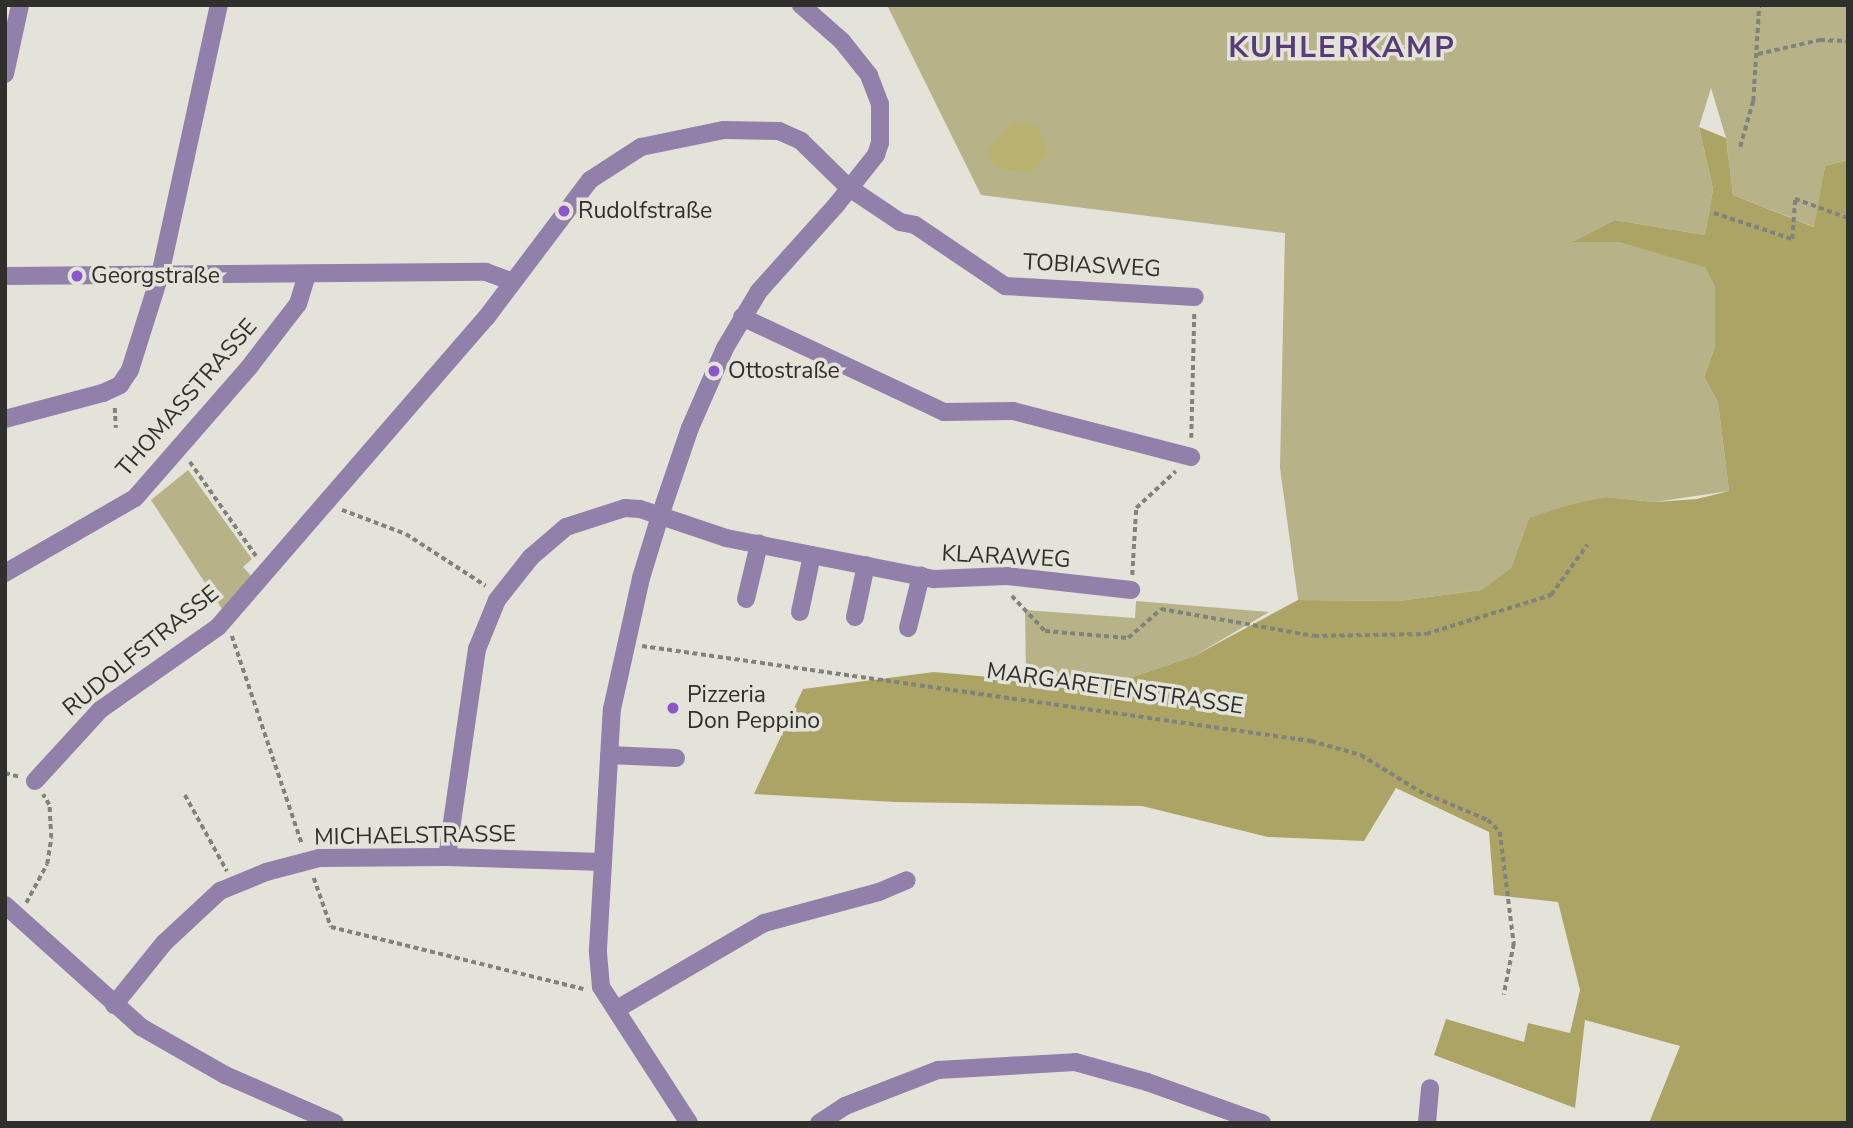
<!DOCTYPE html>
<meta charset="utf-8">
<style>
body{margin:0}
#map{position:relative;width:1853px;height:1128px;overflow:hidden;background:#e4e3da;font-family:"Nunito Sans",sans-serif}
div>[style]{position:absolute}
.green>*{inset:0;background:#b7b287}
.forest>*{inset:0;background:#aca464}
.water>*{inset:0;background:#bab271}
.path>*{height:3.5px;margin-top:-1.75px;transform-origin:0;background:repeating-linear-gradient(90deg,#82827c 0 5px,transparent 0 8.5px)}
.minor>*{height:18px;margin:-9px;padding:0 9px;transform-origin:9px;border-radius:9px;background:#9080aa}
.dots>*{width:19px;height:19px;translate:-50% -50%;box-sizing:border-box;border:4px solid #e4e3da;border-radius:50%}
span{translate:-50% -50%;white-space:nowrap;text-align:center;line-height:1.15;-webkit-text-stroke:7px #e4e3da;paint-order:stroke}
.poi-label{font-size:23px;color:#2f2f2c}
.left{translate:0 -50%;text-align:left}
.street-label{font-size:23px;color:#2f2f2c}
.district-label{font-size:30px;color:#563c78;font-weight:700;letter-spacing:2px}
.frame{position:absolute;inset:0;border:7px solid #2f2f2c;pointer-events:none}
</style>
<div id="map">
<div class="green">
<i style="clip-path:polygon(887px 5px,1848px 5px,1848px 160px,1825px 166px,1815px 227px,1733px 195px,1726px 138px,1711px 88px,1699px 127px,1713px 189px,1705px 235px,1615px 220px,1574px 241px,1618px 242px,1705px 266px,1715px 287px,1715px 347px,1704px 377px,1718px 402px,1729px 491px,1655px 502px,1605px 497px,1529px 518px,1511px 568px,1481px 590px,1399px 601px,1298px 600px,1280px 468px,1285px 233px,981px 195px)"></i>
<i style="clip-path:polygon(188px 470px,252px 559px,243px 567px,253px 578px,224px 612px,151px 500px)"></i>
<i style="clip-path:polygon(1136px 601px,1269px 612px,1194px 656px,1104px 687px,1026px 680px,1025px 610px,1135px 618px)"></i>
</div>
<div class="forest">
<i style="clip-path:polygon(1699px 127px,1726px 138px,1733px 195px,1814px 227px,1825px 166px,1848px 160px,1848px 1123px,1649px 1123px,1680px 1046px,1585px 1020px,1575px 1108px,1434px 1055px,1446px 1019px,1524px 1042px,1528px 1023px,1570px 1033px,1580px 990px,1558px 902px,1494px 895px,1489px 832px,1396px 788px,1364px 841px,1268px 837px,1142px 806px,895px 802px,754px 794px,803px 689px,934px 672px,1104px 687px,1194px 656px,1298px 600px,1399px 601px,1481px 590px,1511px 568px,1529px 518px,1569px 505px,1605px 497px,1655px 502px,1697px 499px,1729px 491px,1718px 402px,1704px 377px,1715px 347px,1715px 287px,1705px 267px,1618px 242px,1572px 242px,1615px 220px,1705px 235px,1713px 189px)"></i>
</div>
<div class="water">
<i style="clip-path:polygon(1014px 121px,1038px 126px,1048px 154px,1032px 172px,996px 168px,986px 151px)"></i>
</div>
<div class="path">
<i style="left:1758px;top:54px;width:64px;rotate:-12.7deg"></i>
<i style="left:1820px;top:40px;width:28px;rotate:2deg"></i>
<i style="left:1740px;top:147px;width:48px;rotate:-74.2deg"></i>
<i style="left:1753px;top:101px;width:96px;rotate:-86.4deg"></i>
<i style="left:1714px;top:213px;width:82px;rotate:18.4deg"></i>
<i style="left:1792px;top:239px;width:40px;rotate:-85.7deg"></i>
<i style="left:1795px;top:199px;width:56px;rotate:19.7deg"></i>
<i style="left:115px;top:408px;width:20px;rotate:87deg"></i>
<i style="left:1191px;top:438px;width:125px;rotate:-88.6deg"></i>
<i style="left:190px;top:462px;width:115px;rotate:54.9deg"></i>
<i style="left:342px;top:510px;width:68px;rotate:20.6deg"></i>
<i style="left:406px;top:534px;width:95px;rotate:33deg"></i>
<i style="left:1132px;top:575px;width:67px;rotate:-86.6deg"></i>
<i style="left:1136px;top:508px;width:54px;rotate:-42.8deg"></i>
<i style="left:1012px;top:596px;width:48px;rotate:46.7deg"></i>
<i style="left:1045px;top:631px;width:83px;rotate:4.8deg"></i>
<i style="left:1128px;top:638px;width:44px;rotate:-41.3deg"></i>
<i style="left:1161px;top:609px;width:155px;rotate:10deg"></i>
<i style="left:1314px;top:636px;width:112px;rotate:-1deg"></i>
<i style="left:1426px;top:634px;width:131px;rotate:-17.3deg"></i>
<i style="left:1551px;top:595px;width:62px;rotate:-54.2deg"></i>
<i style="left:232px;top:636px;width:219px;rotate:71.4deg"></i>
<i style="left:642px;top:646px;width:676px;rotate:8.08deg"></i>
<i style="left:1311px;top:741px;width:52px;rotate:15.6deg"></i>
<i style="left:1361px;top:755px;width:68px;rotate:31.8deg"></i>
<i style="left:1419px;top:791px;width:75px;rotate:22.8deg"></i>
<i style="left:1488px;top:820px;width:17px;rotate:45deg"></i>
<i style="left:1500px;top:832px;width:113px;rotate:82.9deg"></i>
<i style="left:1514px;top:944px;width:52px;rotate:101.1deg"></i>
<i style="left:5px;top:773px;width:16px;rotate:15deg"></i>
<i style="left:185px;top:795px;width:87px;rotate:61.1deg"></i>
<i style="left:314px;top:878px;width:52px;rotate:70.9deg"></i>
<i style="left:331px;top:927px;width:260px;rotate:13.8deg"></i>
<i style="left:26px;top:903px;width:44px;rotate:-61.7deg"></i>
<i style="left:47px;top:864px;width:26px;rotate:-81deg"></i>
<i style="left:51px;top:838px;width:33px;rotate:-93deg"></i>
<i style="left:49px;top:805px;width:12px;rotate:-121deg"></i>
</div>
<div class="minor">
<i style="left:5px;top:74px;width:71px;rotate:-77.7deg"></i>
<i style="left:5px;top:276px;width:481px;rotate:-0.5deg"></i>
<i style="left:486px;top:272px;width:27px;rotate:20deg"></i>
<i style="left:742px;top:317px;width:223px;rotate:25.2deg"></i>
<i style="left:944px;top:412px;width:69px;rotate:-0.8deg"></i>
<i style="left:1013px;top:411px;width:184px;rotate:14.5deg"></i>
<i style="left:5px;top:419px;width:101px;rotate:-14.9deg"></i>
<i style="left:103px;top:393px;width:19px;rotate:-25deg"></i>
<i style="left:120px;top:385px;width:18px;rotate:-56deg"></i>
<i style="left:130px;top:370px;width:100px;rotate:-72.5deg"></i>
<i style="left:160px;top:275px;width:276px;rotate:-77.7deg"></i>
<i style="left:5px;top:573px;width:150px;rotate:-30deg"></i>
<i style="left:135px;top:498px;width:175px;rotate:-48.9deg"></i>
<i style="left:250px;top:366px;width:78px;rotate:-52.3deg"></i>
<i style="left:298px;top:304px;width:31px;rotate:-73deg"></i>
<i style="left:746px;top:599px;width:57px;rotate:-76.7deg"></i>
<i style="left:800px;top:612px;width:58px;rotate:-78.1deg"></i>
<i style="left:855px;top:617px;width:53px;rotate:-78.1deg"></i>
<i style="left:908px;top:628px;width:54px;rotate:-76deg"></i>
<i style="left:609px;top:755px;width:67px;rotate:2.6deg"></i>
<i style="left:35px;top:781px;width:96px;rotate:-47.5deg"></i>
<i style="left:100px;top:710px;width:144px;rotate:-35.1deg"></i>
<i style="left:218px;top:627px;width:409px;rotate:-49.1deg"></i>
<i style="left:486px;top:318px;width:173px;rotate:-53deg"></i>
<i style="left:590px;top:180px;width:61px;rotate:-32.9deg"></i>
<i style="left:641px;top:147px;width:85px;rotate:-11.6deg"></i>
<i style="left:724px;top:130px;width:55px;rotate:1deg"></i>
<i style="left:779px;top:131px;width:24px;rotate:24deg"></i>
<i style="left:801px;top:141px;width:66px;rotate:44.4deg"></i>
<i style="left:848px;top:187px;width:63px;rotate:33.9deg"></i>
<i style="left:900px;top:222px;width:15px;rotate:11deg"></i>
<i style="left:915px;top:225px;width:109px;rotate:34.1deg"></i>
<i style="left:1005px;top:286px;width:190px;rotate:3.3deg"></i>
<i style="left:447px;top:857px;width:210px;rotate:-81.8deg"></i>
<i style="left:477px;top:649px;width:53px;rotate:-67.8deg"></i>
<i style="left:497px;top:600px;width:55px;rotate:-51.7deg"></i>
<i style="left:531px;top:557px;width:46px;rotate:-40.6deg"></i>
<i style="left:566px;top:527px;width:62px;rotate:-17.9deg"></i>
<i style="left:625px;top:508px;width:15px;rotate:4deg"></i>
<i style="left:640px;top:509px;width:91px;rotate:18.6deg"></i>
<i style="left:726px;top:538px;width:212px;rotate:11.2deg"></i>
<i style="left:934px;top:579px;width:73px;rotate:-2.4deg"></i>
<i style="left:1007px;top:576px;width:125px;rotate:6.4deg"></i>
<i style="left:5px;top:905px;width:183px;rotate:41.9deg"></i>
<i style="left:141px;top:1027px;width:97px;rotate:29.7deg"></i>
<i style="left:225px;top:1075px;width:120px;rotate:23.6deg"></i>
<i style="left:114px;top:1005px;width:80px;rotate:-51.1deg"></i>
<i style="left:164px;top:943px;width:76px;rotate:-42.9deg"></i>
<i style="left:220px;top:891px;width:50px;rotate:-22.4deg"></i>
<i style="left:266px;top:872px;width:55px;rotate:-14.8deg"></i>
<i style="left:319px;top:858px;width:128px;rotate:-0.4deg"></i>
<i style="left:447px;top:857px;width:156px;rotate:1.8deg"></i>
<i style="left:617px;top:1009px;width:170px;rotate:-30.3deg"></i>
<i style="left:764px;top:923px;width:119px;rotate:-15.1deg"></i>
<i style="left:879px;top:892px;width:30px;rotate:-23deg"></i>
<i style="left:689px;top:1123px;width:162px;rotate:-122.9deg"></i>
<i style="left:601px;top:987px;width:38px;rotate:-95deg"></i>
<i style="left:598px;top:949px;width:240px;rotate:-86.7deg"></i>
<i style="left:612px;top:709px;width:134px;rotate:-77.5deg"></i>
<i style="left:641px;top:578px;width:65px;rotate:-73deg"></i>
<i style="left:660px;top:516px;width:93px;rotate:-71.2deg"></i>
<i style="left:690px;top:428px;width:87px;rotate:-66.4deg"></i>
<i style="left:725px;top:348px;width:66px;rotate:-59.2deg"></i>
<i style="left:759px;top:291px;width:117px;rotate:-48.1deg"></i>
<i style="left:837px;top:204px;width:63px;rotate:-51.5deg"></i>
<i style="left:876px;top:155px;width:13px;rotate:-72deg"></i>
<i style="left:880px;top:143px;width:39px;rotate:-90deg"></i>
<i style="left:880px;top:104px;width:31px;rotate:-111deg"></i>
<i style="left:869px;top:75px;width:43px;rotate:-128.5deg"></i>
<i style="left:842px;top:41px;width:55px;rotate:-138.7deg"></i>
<i style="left:819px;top:1123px;width:31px;rotate:-33deg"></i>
<i style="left:845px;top:1106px;width:100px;rotate:-21.2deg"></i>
<i style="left:938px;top:1070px;width:137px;rotate:-3.3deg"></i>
<i style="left:1075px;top:1062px;width:75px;rotate:15.5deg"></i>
<i style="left:1147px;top:1082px;width:122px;rotate:19.6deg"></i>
<i style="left:1427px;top:1123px;width:35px;rotate:-85deg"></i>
</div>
<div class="dots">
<i style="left:564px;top:211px;background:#8c55cd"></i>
<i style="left:77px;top:276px;background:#8c55cd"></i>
<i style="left:714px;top:371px;background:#8c55cd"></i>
<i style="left:673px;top:708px;background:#8c55cd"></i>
</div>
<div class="poi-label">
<span class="left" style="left:578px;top:211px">Rudolfstraße</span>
<span class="left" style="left:91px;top:276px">Georgstraße</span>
<span class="left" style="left:728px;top:371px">Ottostraße</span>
<span class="left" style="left:687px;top:708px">Pizzeria<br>Don Peppino</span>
</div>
<div class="street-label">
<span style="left:1092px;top:266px;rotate:3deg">TOBIASWEG</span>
<span style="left:187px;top:398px;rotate:-49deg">THOMASSTRASSE</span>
<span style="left:1006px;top:557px;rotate:3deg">KLARAWEG</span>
<span style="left:141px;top:651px;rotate:-39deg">RUDOLFSTRASSE</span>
<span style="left:1115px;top:689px;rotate:8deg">MARGARETENSTRASSE</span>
<span style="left:415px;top:836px;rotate:-1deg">MICHAELSTRASSE</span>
</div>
<div class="district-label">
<span style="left:1342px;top:48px">KUHLERKAMP</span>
</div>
<div class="frame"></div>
</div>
